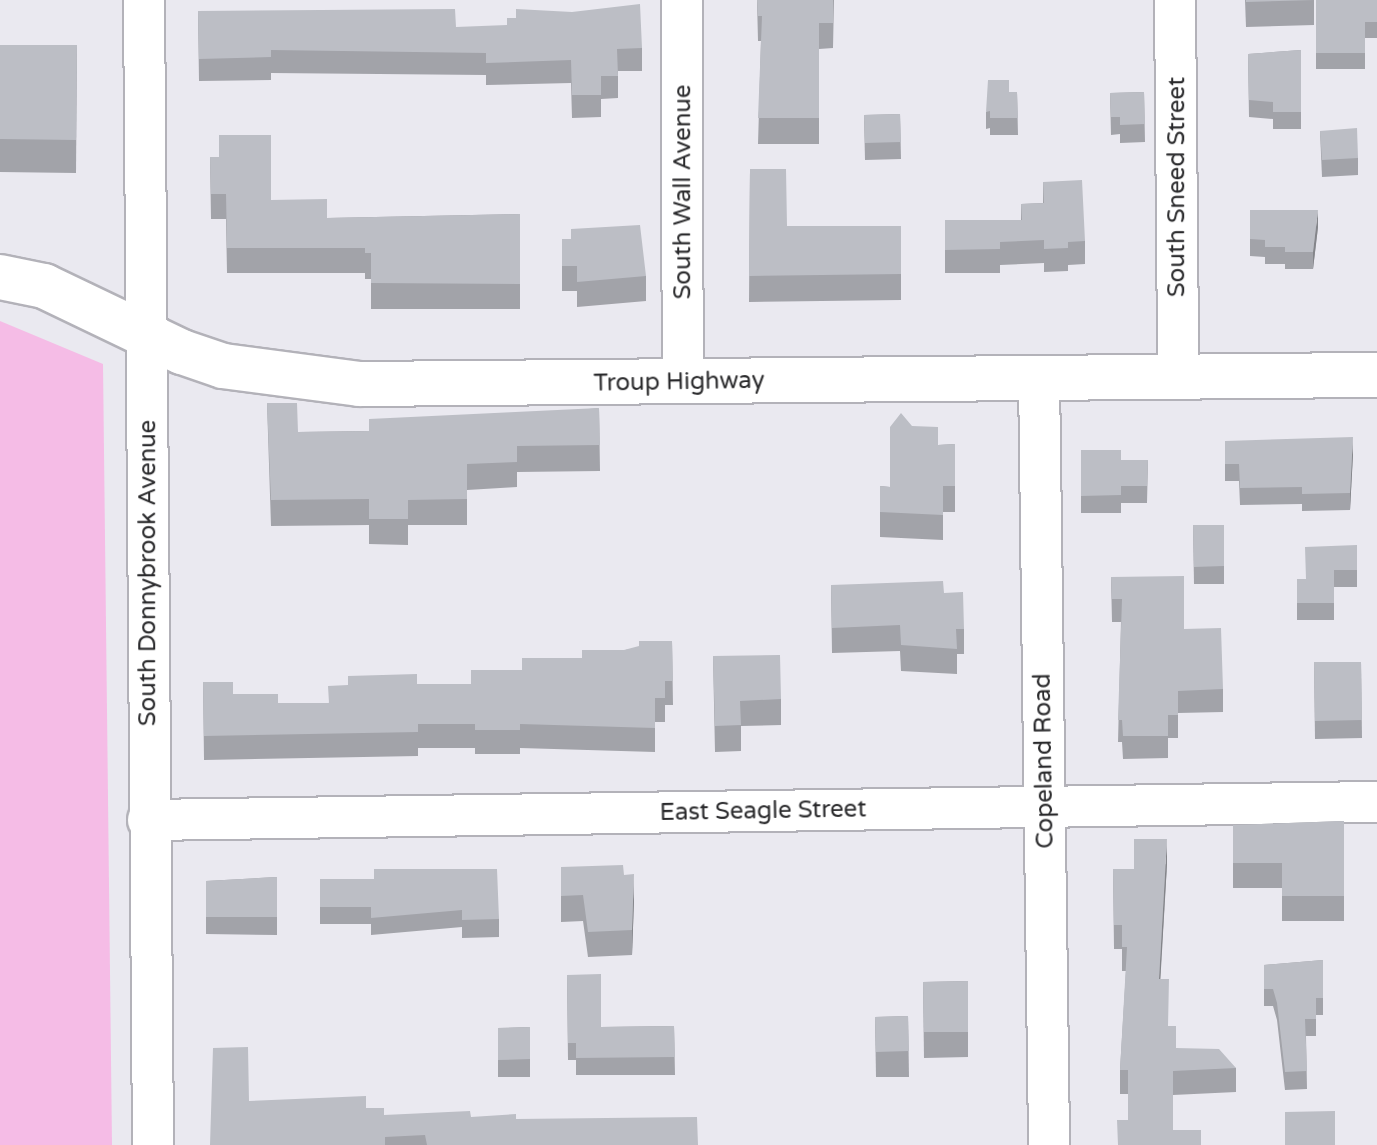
<!DOCTYPE html>
<style>
body{margin:0}
#map{position:relative;width:1377px;height:1145px;overflow:hidden;background:#eae9f0;font-family:"Varela Round",sans-serif}
div>[style]{position:absolute}
.green>*{inset:0;background:#f5bce6}
.roads{filter:drop-shadow(2px 0 #b3b2b9) drop-shadow(-2px 0 #b3b2b9) drop-shadow(0 2px #b3b2b9) drop-shadow(0 -2px #b3b2b9)}
.minor>*{height:40px;margin:-20px;padding:0 20px;transform-origin:20px;border-radius:20px;background:#fff}
.major>*{height:44px;margin:-22px;padding:0 22px;transform-origin:22px;border-radius:22px;background:#fff}
.wall>*{inset:0;background:#a2a3a9}
.shaded-wall>*{inset:0;background:#84858a}
.building>*{inset:0;background:#bcbec5}
span{translate:-50% -50%;white-space:nowrap;text-align:center;line-height:1.15;-webkit-text-stroke:6px #fff;paint-order:stroke}
.street-label{font-size:24px;color:#2a2a2c}
</style>
<div id="map">
<div class="green">
<i style="clip-path:polygon(0 321px,103px 364px,112px 1145px,0 1145px)"></i>
</div>
<div class="roads">
<div class="minor">
<i style="left:144px;top:0;width:1145px;rotate:89.55deg"></i>
<i style="left:682px;top:0;width:383px;rotate:89.9deg"></i>
<i style="left:1175px;top:0;width:373px;rotate:89.5deg"></i>
<i style="left:1039px;top:376px;width:769px;rotate:89.25deg"></i>
<i style="left:148px;top:820px;width:1229px;rotate:-0.84deg"></i>
</div>
<div class="major">
<i style="left:0;top:277px;width:45px;rotate:11.6deg"></i>
<i style="left:44px;top:286px;width:153px;rotate:25.6deg"></i>
<i style="left:182px;top:352px;width:43px;rotate:18.9deg"></i>
<i style="left:223px;top:366px;width:137px;rotate:7.5deg"></i>
<i style="left:359px;top:384px;width:1018px;rotate:-0.51deg"></i>
</div>
</div>
<div class="wall">
<i style="clip-path:polygon(757px 0,834px 0,833px 48px,819px 49px,819px 144px,758px 144px,761px 41px,758px 41px)"></i>
<i style="clip-path:polygon(1245px 0,1314px 0,1314px 25px,1246px 27px)"></i>
<i style="clip-path:polygon(1316px 0,1377px 0,1377px 38px,1365px 38px,1365px 69px,1316px 69px)"></i>
<i style="clip-path:polygon(198px 11px,456px 27px,642px 48px,642px 71px,618px 71px,618px 98px,601px 99px,601px 117px,572px 118px,571px 83px,486px 85px,486px 75px,271px 73px,271px 80px,199px 81px)"></i>
<i style="clip-path:polygon(0 45px,77px 45px,76px 173px,0 172px)"></i>
<i style="clip-path:polygon(1301px 50px,1301px 129px,1273px 129px,1273px 119px,1249px 117px,1248px 54px)"></i>
<i style="clip-path:polygon(1009px 92px,1017px 92px,1018px 135px,990px 135px,990px 128px,986px 129px,986px 112px)"></i>
<i style="clip-path:polygon(1144px 92px,1145px 142px,1120px 143px,1120px 134px,1111px 135px,1110px 93px)"></i>
<i style="clip-path:polygon(900px 114px,901px 159px,865px 160px,864px 115px)"></i>
<i style="clip-path:polygon(1320px 131px,1358px 158px,1358px 175px,1322px 177px)"></i>
<i style="clip-path:polygon(210px 157px,271px 200px,327px 218px,520px 214px,520px 309px,371px 309px,371px 279px,365px 279px,365px 273px,227px 273px,226px 219px,211px 219px)"></i>
<i style="clip-path:polygon(750px 169px,787px 226px,901px 226px,901px 300px,749px 302px)"></i>
<i style="clip-path:polygon(1043px 182px,1085px 241px,1085px 264px,1068px 265px,1068px 271px,1044px 272px,1044px 263px,1000px 265px,1000px 273px,945px 273px,945px 220px,1021px 220px,1021px 204px,1043px 203px)"></i>
<i style="clip-path:polygon(1250px 210px,1318px 227px,1313px 269px,1285px 269px,1285px 264px,1265px 264px,1265px 257px,1250px 256px)"></i>
<i style="clip-path:polygon(562px 239px,646px 276px,646px 301px,577px 307px,577px 291px,562px 291px)"></i>
<i style="clip-path:polygon(267px 403px,298px 432px,369px 431px,599px 408px,600px 471px,517px 472px,517px 487px,467px 490px,467px 525px,408px 525px,408px 545px,369px 544px,369px 525px,271px 526px)"></i>
<i style="clip-path:polygon(912px 426px,938px 445px,955px 444px,955px 512px,943px 512px,943px 540px,880px 537px,880px 486px,890px 487px)"></i>
<i style="clip-path:polygon(1225px 441px,1353px 454px,1350px 510px,1302px 511px,1302px 504px,1240px 505px,1239px 481px,1225px 481px)"></i>
<i style="clip-path:polygon(1081px 450px,1121px 460px,1148px 460px,1147px 503px,1121px 503px,1121px 513px,1081px 513px)"></i>
<i style="clip-path:polygon(1193px 525px,1224px 525px,1224px 584px,1194px 584px)"></i>
<i style="clip-path:polygon(1357px 545px,1357px 587px,1334px 587px,1334px 620px,1297px 620px,1297px 579px,1306px 579px)"></i>
<i style="clip-path:polygon(1111px 577px,1184px 629px,1223px 689px,1223px 712px,1178px 713px,1178px 738px,1168px 738px,1168px 758px,1123px 759px,1122px 742px,1118px 742px,1121px 622px,1112px 622px)"></i>
<i style="clip-path:polygon(831px 585px,944px 593px,964px 629px,964px 654px,957px 654px,957px 674px,901px 671px,900px 651px,832px 653px)"></i>
<i style="clip-path:polygon(672px 641px,673px 705px,665px 705px,665px 722px,655px 722px,655px 752px,520px 748px,520px 754px,475px 754px,475px 748px,418px 748px,418px 756px,204px 760px,203px 682px,233px 694px,278px 703px,328px 703px,417px 684px,471px 684px,522px 670px)"></i>
<i style="clip-path:polygon(713px 656px,781px 699px,781px 725px,741px 726px,741px 751px,715px 752px)"></i>
<i style="clip-path:polygon(1314px 662px,1361px 662px,1362px 738px,1315px 739px)"></i>
<i style="clip-path:polygon(1344px 821px,1344px 921px,1282px 921px,1282px 888px,1233px 888px,1233px 825px)"></i>
<i style="clip-path:polygon(1167px 864px,1160px 979px,1168px 1026px,1176px 1048px,1236px 1068px,1236px 1092px,1173px 1095px,1173px 1130px,1201px 1145px,1128px 1120px,1128px 1094px,1120px 1094px,1120px 1070px,1126px 971px,1122px 971px,1122px 949px,1114px 949px,1113px 869px,1134px 869px)"></i>
<i style="clip-path:polygon(561px 867px,624px 875px,634px 900px,632px 955px,588px 957px,583px 921px,561px 922px)"></i>
<i style="clip-path:polygon(277px 877px,277px 935px,206px 934px,206px 881px)"></i>
<i style="clip-path:polygon(320px 879px,374px 879px,499px 919px,499px 937px,462px 938px,462px 927px,371px 935px,371px 924px,320px 924px)"></i>
<i style="clip-path:polygon(1323px 960px,1323px 1015px,1316px 1015px,1316px 1036px,1306px 1036px,1307px 1089px,1285px 1090px,1277px 1020px,1273px 1006px,1264px 1006px,1264px 965px)"></i>
<i style="clip-path:polygon(567px 975px,601px 1027px,674px 1026px,675px 1075px,576px 1075px,576px 1060px,568px 1060px)"></i>
<i style="clip-path:polygon(968px 981px,968px 1057px,924px 1058px,923px 982px)"></i>
<i style="clip-path:polygon(908px 1016px,909px 1077px,876px 1077px,875px 1017px)"></i>
<i style="clip-path:polygon(530px 1027px,530px 1077px,498px 1077px,498px 1028px)"></i>
<i style="clip-path:polygon(249px 1101px,366px 1108px,384px 1115px,516px 1119px,698px 1145px,210px 1145px)"></i>
</div>
<div class="shaded-wall">
<i style="clip-path:polygon(1318px 210px,1318px 227px,1313px 269px,1313px 252px)"></i>
<i style="clip-path:polygon(1353px 437px,1353px 454px,1350px 510px,1350px 493px)"></i>
<i style="clip-path:polygon(1167px 839px,1167px 864px,1159px 1003px,1159px 979px)"></i>
<i style="clip-path:polygon(634px 874px,634px 900px,632px 955px,632px 930px)"></i>
</div>
<div class="building">
<i style="clip-path:polygon(757px 0,833px 0,833px 23px,819px 23px,819px 118px,758px 118px,762px 16px,758px 16px)"></i>
<i style="clip-path:polygon(1246px 0,1314px 0,1246px 2px)"></i>
<i style="clip-path:polygon(1316px 0,1377px 0,1377px 22px,1365px 22px,1365px 53px,1316px 53px)"></i>
<i style="clip-path:polygon(640px 4px,642px 48px,617px 49px,618px 76px,601px 76px,601px 95px,572px 95px,571px 60px,486px 63px,486px 53px,271px 50px,271px 57px,199px 59px,198px 11px,455px 9px,456px 27px,507px 25px,507px 18px,516px 18px,516px 9px,572px 12px)"></i>
<i style="clip-path:polygon(0 45px,77px 45px,76px 140px,0 139px)"></i>
<i style="clip-path:polygon(1301px 50px,1301px 112px,1273px 112px,1273px 102px,1249px 100px,1248px 54px)"></i>
<i style="clip-path:polygon(988px 80px,1009px 80px,1009px 92px,1017px 92px,1018px 118px,990px 118px,990px 111px,986px 112px)"></i>
<i style="clip-path:polygon(1144px 92px,1145px 124px,1120px 125px,1120px 117px,1111px 117px,1110px 93px)"></i>
<i style="clip-path:polygon(900px 114px,901px 142px,865px 143px,864px 115px)"></i>
<i style="clip-path:polygon(1357px 128px,1358px 158px,1322px 160px,1320px 131px)"></i>
<i style="clip-path:polygon(219px 135px,271px 135px,271px 200px,327px 199px,327px 218px,520px 214px,520px 284px,371px 283px,371px 253px,365px 253px,365px 248px,227px 248px,226px 194px,211px 194px,210px 157px,219px 157px)"></i>
<i style="clip-path:polygon(750px 169px,786px 169px,787px 226px,901px 226px,901px 274px,749px 276px)"></i>
<i style="clip-path:polygon(1082px 180px,1085px 241px,1068px 242px,1068px 248px,1044px 249px,1044px 240px,1000px 242px,1000px 249px,945px 250px,945px 220px,1022px 220px,1021px 204px,1044px 203px,1043px 182px)"></i>
<i style="clip-path:polygon(1250px 210px,1318px 210px,1313px 252px,1285px 252px,1285px 247px,1265px 247px,1265px 240px,1250px 239px)"></i>
<i style="clip-path:polygon(640px 225px,646px 276px,577px 282px,577px 266px,562px 266px,562px 239px,571px 239px,571px 229px)"></i>
<i style="clip-path:polygon(267px 403px,297px 403px,298px 432px,369px 431px,369px 419px,599px 408px,600px 445px,517px 446px,517px 462px,467px 464px,467px 499px,408px 500px,408px 519px,369px 519px,369px 499px,271px 500px)"></i>
<i style="clip-path:polygon(901px 413px,912px 426px,938px 427px,938px 445px,955px 444px,955px 486px,943px 486px,943px 515px,880px 512px,880px 486px,890px 487px,890px 427px)"></i>
<i style="clip-path:polygon(1353px 437px,1350px 493px,1302px 494px,1302px 487px,1240px 488px,1239px 464px,1225px 464px,1225px 441px)"></i>
<i style="clip-path:polygon(1081px 450px,1121px 450px,1121px 460px,1148px 460px,1147px 486px,1121px 486px,1121px 495px,1081px 496px)"></i>
<i style="clip-path:polygon(1193px 525px,1224px 525px,1224px 566px,1194px 567px)"></i>
<i style="clip-path:polygon(1357px 545px,1357px 570px,1334px 570px,1334px 603px,1297px 603px,1297px 579px,1306px 579px,1305px 547px)"></i>
<i style="clip-path:polygon(1184px 576px,1184px 629px,1221px 628px,1223px 689px,1178px 691px,1178px 715px,1168px 715px,1168px 736px,1123px 736px,1122px 720px,1118px 720px,1122px 599px,1112px 599px,1111px 577px)"></i>
<i style="clip-path:polygon(943px 581px,944px 593px,963px 592px,964px 629px,956px 629px,957px 649px,901px 645px,900px 625px,832px 628px,831px 585px)"></i>
<i style="clip-path:polygon(639px 641px,672px 641px,673px 681px,665px 681px,665px 698px,655px 698px,655px 728px,520px 724px,520px 730px,475px 730px,475px 724px,418px 724px,418px 732px,204px 736px,203px 682px,233px 682px,233px 694px,278px 694px,278px 703px,329px 703px,328px 686px,348px 685px,348px 676px,417px 674px,417px 684px,471px 684px,471px 670px,522px 670px,522px 658px,582px 658px,582px 650px,624px 650px,639px 646px)"></i>
<i style="clip-path:polygon(780px 655px,781px 699px,740px 701px,741px 725px,715px 726px,713px 656px)"></i>
<i style="clip-path:polygon(1314px 662px,1361px 662px,1362px 720px,1315px 721px)"></i>
<i style="clip-path:polygon(1344px 821px,1344px 896px,1282px 896px,1282px 863px,1233px 863px,1233px 825px)"></i>
<i style="clip-path:polygon(1134px 839px,1167px 839px,1159px 979px,1169px 979px,1168px 1026px,1176px 1026px,1176px 1048px,1219px 1049px,1236px 1068px,1173px 1071px,1173px 1130px,1201px 1130px,1201px 1145px,1118px 1145px,1117px 1120px,1128px 1120px,1128px 1070px,1120px 1070px,1127px 947px,1122px 947px,1122px 925px,1114px 925px,1113px 869px,1134px 869px)"></i>
<i style="clip-path:polygon(623px 865px,624px 875px,634px 874px,632px 930px,588px 932px,583px 895px,561px 896px,561px 867px)"></i>
<i style="clip-path:polygon(374px 869px,497px 869px,499px 919px,462px 920px,462px 910px,371px 918px,371px 907px,320px 907px,320px 879px,374px 879px)"></i>
<i style="clip-path:polygon(277px 877px,277px 917px,206px 917px,206px 881px)"></i>
<i style="clip-path:polygon(1323px 960px,1323px 998px,1316px 998px,1316px 1019px,1305px 1019px,1307px 1071px,1285px 1072px,1277px 1003px,1273px 989px,1264px 989px,1264px 965px)"></i>
<i style="clip-path:polygon(601px 974px,601px 1027px,674px 1026px,675px 1057px,576px 1058px,576px 1043px,568px 1043px,567px 975px)"></i>
<i style="clip-path:polygon(968px 981px,968px 1032px,924px 1032px,923px 982px)"></i>
<i style="clip-path:polygon(908px 1016px,909px 1051px,876px 1052px,875px 1017px)"></i>
<i style="clip-path:polygon(530px 1027px,530px 1059px,498px 1060px,498px 1028px)"></i>
<i style="clip-path:polygon(248px 1047px,249px 1101px,366px 1096px,366px 1108px,384px 1108px,384px 1115px,470px 1111px,471px 1117px,516px 1114px,516px 1119px,697px 1117px,698px 1145px,427px 1145px,425px 1135px,385px 1137px,385px 1145px,210px 1145px,213px 1048px)"></i>
<i style="clip-path:polygon(1335px 1111px,1335px 1145px,1285px 1145px,1285px 1112px)"></i>
</div>
<div class="street-label">
<span style="left:1177px;top:187px;rotate:-90deg">South Sneed Street</span>
<span style="left:683px;top:192px;rotate:-90deg">South Wall Avenue</span>
<span style="left:679px;top:382px;rotate:-1deg">Troup Highway</span>
<span style="left:148px;top:573px;rotate:-90deg">South Donnybrook Avenue</span>
<span style="left:1044px;top:761px;rotate:-91deg">Copeland Road</span>
<span style="left:763px;top:811px;rotate:-1deg">East Seagle Street</span>
</div>
</div>
